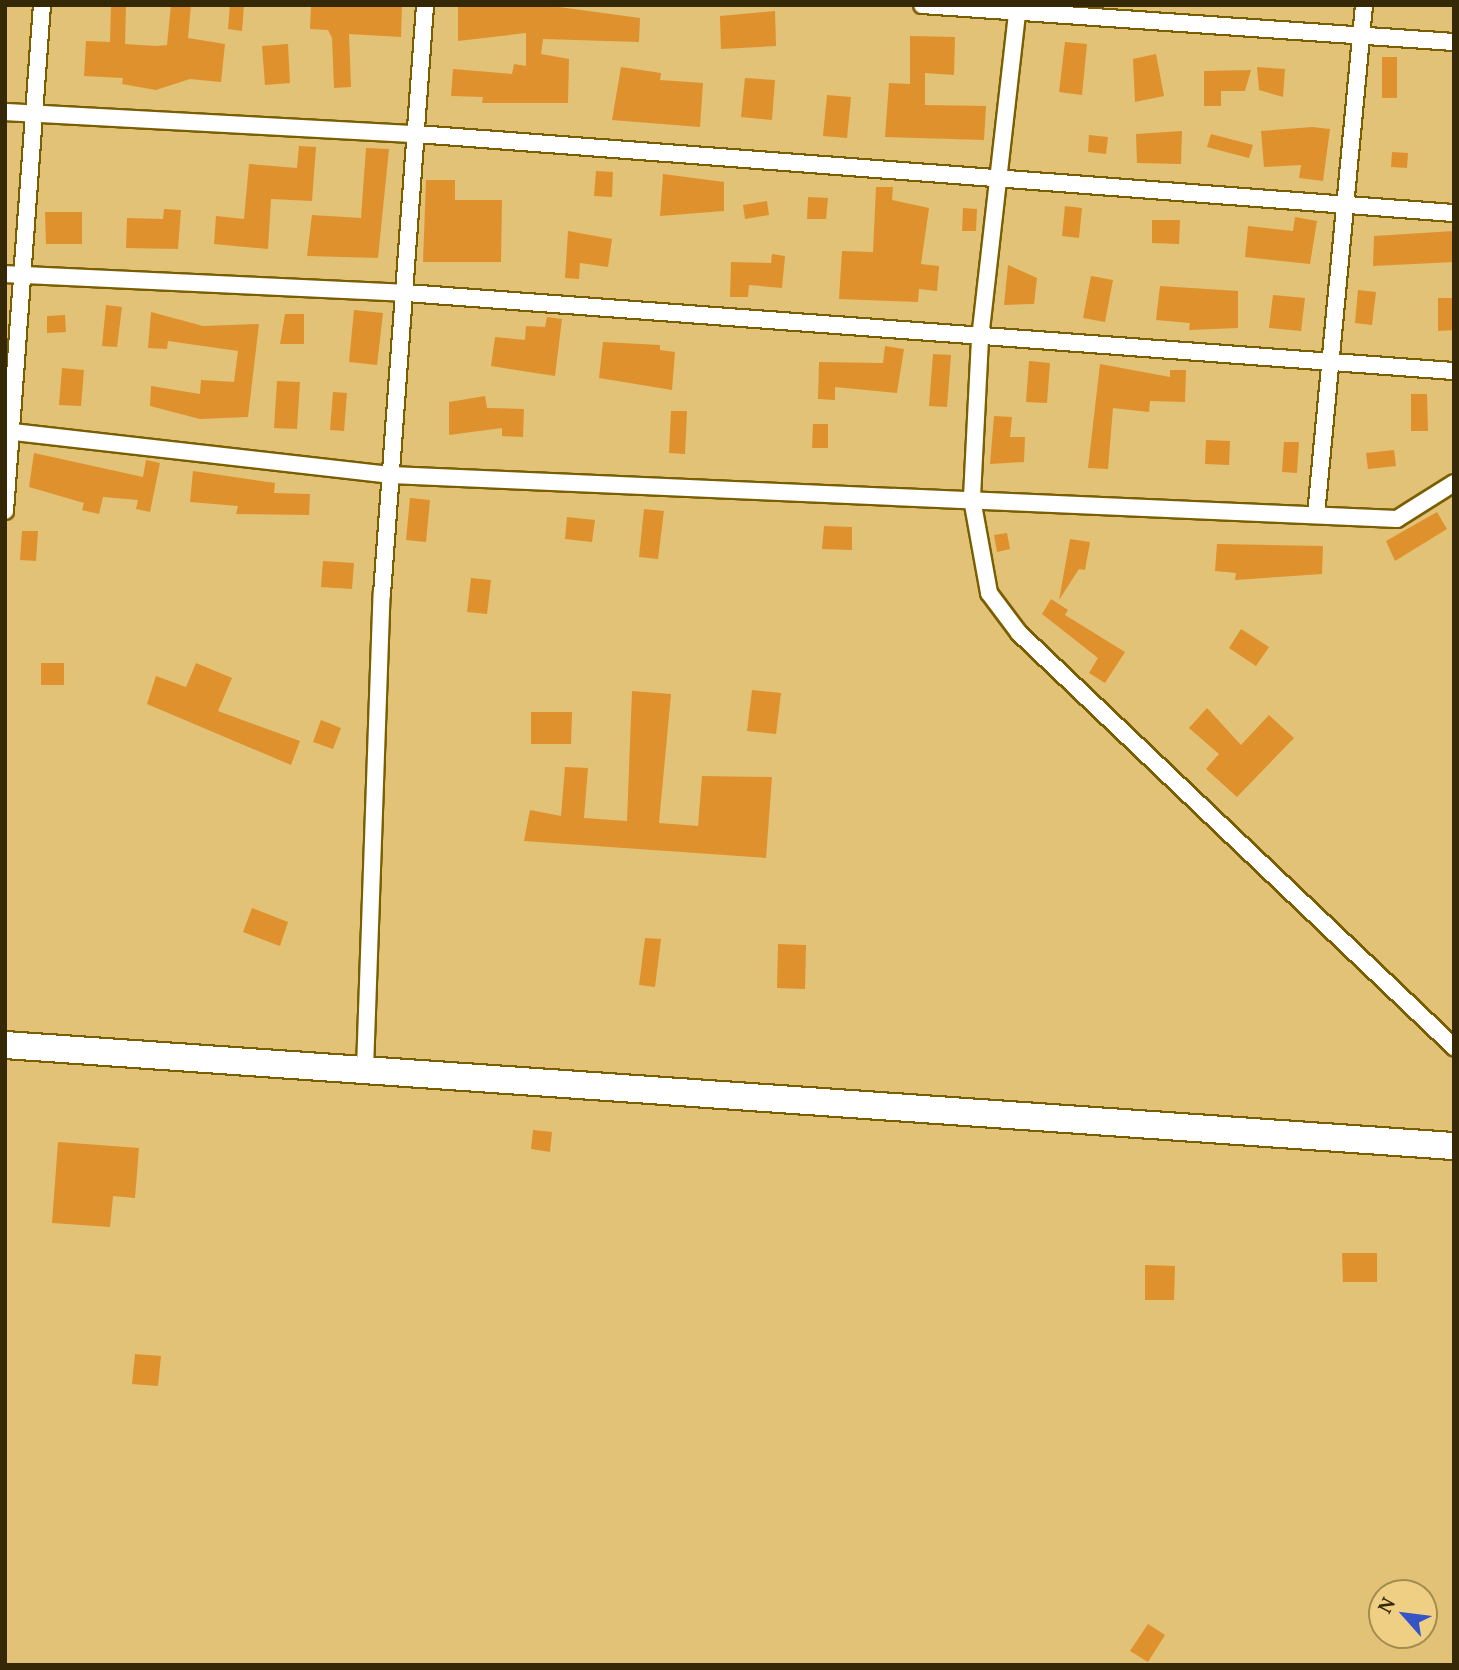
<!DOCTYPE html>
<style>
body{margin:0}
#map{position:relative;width:1459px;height:1670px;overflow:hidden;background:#e2c276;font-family:"PT Serif",serif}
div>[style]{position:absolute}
.building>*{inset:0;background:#df912d}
.roads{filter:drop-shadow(2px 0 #7b5e00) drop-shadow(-2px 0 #7b5e00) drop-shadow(0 2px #7b5e00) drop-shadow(0 -2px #7b5e00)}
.street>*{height:16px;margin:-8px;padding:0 8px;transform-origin:8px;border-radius:8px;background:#fff}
.primary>*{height:26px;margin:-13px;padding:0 13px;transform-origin:13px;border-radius:13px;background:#fff}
span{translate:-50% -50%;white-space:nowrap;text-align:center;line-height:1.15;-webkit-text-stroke:7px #efcf83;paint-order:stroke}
.frame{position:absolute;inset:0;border:7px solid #342806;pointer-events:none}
.north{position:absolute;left:1368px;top:1579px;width:70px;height:70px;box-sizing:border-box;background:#efcf83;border:2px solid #a48c51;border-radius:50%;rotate:298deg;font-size:19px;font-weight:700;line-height:28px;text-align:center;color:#342806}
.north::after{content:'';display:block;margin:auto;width:24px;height:32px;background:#3554c5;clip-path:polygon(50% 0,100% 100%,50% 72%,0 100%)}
</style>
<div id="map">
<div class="building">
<i style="clip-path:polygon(111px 5px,126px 5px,125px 44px,156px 46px,167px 45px,171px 5px,191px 5px,188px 38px,225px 44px,221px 82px,190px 79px,156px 90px,122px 84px,123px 78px,84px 76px,86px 41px,110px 42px)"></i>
<i style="clip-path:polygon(230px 5px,244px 5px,242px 31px,228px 29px)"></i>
<i style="clip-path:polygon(311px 5px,402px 5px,401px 37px,349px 34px,351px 87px,334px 88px,332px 38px,328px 30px,310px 29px)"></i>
<i style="clip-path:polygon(458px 5px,544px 5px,640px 18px,639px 42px,543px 39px,541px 54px,569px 59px,568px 103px,482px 103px,483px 97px,451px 96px,453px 69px,512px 74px,514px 64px,526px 66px,526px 33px,458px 41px)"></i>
<i style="clip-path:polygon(775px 11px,776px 46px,721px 49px,720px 16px)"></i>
<i style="clip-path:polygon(910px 36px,955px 37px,954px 75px,925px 73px,925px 105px,986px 106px,984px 140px,885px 137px,889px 83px,910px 84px)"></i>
<i style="clip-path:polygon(1065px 42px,1087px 44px,1082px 95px,1059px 92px)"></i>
<i style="clip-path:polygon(288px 44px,290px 83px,265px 85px,262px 46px)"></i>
<i style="clip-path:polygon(1156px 54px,1164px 96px,1135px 102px,1133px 59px)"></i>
<i style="clip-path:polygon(1382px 57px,1397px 57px,1397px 98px,1382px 98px)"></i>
<i style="clip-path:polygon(621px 67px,661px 73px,660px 80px,703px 83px,700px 127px,612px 120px)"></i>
<i style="clip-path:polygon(1257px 67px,1285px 69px,1283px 97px,1259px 90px)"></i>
<i style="clip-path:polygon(1251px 70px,1245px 91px,1221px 91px,1221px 106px,1204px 106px,1204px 71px)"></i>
<i style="clip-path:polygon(745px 78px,775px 80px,772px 120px,741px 117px)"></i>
<i style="clip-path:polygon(827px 95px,851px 97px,847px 138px,823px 136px)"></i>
<i style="clip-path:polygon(1312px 127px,1330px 129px,1323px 181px,1299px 178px,1301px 165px,1264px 167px,1261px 131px)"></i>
<i style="clip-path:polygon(1182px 131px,1181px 164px,1137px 163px,1136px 134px)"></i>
<i style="clip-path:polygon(1211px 134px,1253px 145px,1249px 158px,1207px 147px)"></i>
<i style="clip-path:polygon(1089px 135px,1108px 137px,1106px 154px,1088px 152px)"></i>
<i style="clip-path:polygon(299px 146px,316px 147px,312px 201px,271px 199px,268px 249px,214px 244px,216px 216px,244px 219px,249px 164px,297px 168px)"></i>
<i style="clip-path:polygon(366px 148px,389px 149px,378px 258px,307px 256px,312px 215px,361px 218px)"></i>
<i style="clip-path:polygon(1392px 152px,1408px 153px,1407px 168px,1391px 167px)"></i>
<i style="clip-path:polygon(596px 171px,613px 172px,612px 197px,594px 196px)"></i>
<i style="clip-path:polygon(663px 174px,724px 182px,724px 211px,660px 216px)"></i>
<i style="clip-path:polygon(426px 180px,455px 180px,455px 200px,502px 200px,501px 262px,423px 262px)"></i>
<i style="clip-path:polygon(876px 187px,893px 187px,892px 200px,929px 208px,921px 264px,939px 266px,937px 291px,919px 289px,918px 302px,839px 299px,842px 251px,873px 252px)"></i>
<i style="clip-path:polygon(808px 197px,828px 198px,826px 219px,807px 219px)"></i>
<i style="clip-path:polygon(767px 201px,769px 215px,745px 219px,743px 205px)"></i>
<i style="clip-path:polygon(1065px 206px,1082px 208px,1079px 238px,1062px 236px)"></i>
<i style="clip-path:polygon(963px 208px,977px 209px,976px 231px,962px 231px)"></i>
<i style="clip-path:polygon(164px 209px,181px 210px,178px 249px,126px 248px,127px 218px,163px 219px)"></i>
<i style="clip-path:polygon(45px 212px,82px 212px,82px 244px,46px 244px)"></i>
<i style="clip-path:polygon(1295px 217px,1317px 221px,1310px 264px,1245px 257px,1248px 226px,1293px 231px)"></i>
<i style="clip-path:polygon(1152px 220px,1180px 220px,1179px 244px,1152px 243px)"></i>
<i style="clip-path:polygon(568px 231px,612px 239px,608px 267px,580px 263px,579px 279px,565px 278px)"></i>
<i style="clip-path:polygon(1454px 231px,1454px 262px,1373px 266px,1374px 236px)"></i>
<i style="clip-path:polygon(772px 254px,785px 256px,782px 288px,749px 285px,748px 297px,730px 297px,731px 262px,771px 263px)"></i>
<i style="clip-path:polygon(1008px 265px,1037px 278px,1034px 304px,1004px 305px)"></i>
<i style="clip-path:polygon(1091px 276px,1113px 280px,1105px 322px,1083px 318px)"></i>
<i style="clip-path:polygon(1160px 286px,1238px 291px,1238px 328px,1189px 330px,1190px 323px,1156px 320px)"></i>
<i style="clip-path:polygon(1358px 290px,1376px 292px,1372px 325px,1355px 323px)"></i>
<i style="clip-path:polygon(1273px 295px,1305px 298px,1301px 331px,1269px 328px)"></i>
<i style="clip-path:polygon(1438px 298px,1454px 298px,1454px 330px,1438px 331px)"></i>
<i style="clip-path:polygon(106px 305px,122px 307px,117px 347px,102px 346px)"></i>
<i style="clip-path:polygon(354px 310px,383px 313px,377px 365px,349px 362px)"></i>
<i style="clip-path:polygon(151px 312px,203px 326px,259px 324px,248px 417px,200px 419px,150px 406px,151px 386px,200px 394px,201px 380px,234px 382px,238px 351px,168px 341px,167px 349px,148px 348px)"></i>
<i style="clip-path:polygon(285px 314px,304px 314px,304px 344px,280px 344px)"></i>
<i style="clip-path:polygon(65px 315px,66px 332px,47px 333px,47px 316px)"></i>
<i style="clip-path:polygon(547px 317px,562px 319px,555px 376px,491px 366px,495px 337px,525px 340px,526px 326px,545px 327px)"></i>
<i style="clip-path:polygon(603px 342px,660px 345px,660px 350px,675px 352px,672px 390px,599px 378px)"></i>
<i style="clip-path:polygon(885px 346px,904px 349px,897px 393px,835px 387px,835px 400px,818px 399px,819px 362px,883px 363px)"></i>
<i style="clip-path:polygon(933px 354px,951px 355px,947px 407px,929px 406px)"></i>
<i style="clip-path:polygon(1029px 361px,1050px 363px,1047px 403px,1026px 402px)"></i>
<i style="clip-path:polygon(1100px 364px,1170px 377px,1170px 370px,1186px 370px,1185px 402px,1150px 401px,1149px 412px,1113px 408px,1108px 469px,1088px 468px)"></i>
<i style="clip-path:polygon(62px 368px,84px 370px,81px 406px,59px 405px)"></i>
<i style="clip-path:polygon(277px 381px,300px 382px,297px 429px,274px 428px)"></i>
<i style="clip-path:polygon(333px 392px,347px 393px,344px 431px,330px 430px)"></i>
<i style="clip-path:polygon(1411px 394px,1427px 394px,1428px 431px,1411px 431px)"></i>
<i style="clip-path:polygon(485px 396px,487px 408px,524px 409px,523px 437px,502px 436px,502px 428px,449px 435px,449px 402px)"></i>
<i style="clip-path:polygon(671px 411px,687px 411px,685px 454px,669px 453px)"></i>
<i style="clip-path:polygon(994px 416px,1012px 417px,1010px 437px,1025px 437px,1024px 462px,990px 464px)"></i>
<i style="clip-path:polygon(813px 424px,828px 424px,828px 448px,812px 448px)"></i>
<i style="clip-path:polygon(1206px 440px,1230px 441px,1229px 465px,1205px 464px)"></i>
<i style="clip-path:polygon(1284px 442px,1299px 442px,1297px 473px,1282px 472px)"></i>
<i style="clip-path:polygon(1394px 450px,1396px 466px,1368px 469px,1366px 453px)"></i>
<i style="clip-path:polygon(34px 453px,143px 477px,146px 460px,160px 463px,150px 512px,136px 509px,138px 500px,103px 497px,99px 514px,82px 510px,84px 503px,29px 487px)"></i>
<i style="clip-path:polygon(193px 471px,275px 483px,274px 493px,310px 494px,309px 515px,236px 514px,238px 506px,190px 502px)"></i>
<i style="clip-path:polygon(410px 498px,430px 500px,426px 542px,406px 540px)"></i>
<i style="clip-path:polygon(644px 509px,664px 511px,658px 559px,639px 557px)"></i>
<i style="clip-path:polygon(1437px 512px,1447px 529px,1395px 561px,1386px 541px)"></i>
<i style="clip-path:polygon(567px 517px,595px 520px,592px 542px,565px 539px)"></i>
<i style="clip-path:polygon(824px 526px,852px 527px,852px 550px,822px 549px)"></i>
<i style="clip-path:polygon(22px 531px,38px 531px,36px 561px,20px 560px)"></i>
<i style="clip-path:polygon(1007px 533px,1010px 549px,997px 552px,994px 535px)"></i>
<i style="clip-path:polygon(1070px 539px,1090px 542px,1085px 570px,1079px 569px,1059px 600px)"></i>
<i style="clip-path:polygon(1217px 544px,1323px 546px,1322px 574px,1235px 580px,1236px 573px,1215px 571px)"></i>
<i style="clip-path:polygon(323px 561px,354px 563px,352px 589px,321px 587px)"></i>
<i style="clip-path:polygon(471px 578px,491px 580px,487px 614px,467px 612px)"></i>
<i style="clip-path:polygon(1051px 599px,1068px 610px,1065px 615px,1125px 652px,1105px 683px,1089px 673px,1098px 658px,1042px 614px)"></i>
<i style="clip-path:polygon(1241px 629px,1269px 647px,1256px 666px,1229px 648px)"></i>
<i style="clip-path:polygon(41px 663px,64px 663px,64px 685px,41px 685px)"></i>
<i style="clip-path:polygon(196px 663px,232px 678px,218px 711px,300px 741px,291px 765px,147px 704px,156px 676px,186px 687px)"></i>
<i style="clip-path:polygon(752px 690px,781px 693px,776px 734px,747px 731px)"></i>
<i style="clip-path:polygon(632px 691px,671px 694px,659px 823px,698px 826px,702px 776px,772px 777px,766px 858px,524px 841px,530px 810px,561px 816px,565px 767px,588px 768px,584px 818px,627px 821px)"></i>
<i style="clip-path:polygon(1207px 708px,1241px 745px,1269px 715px,1294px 738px,1237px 797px,1206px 769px,1219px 754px,1189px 728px)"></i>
<i style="clip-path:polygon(531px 712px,572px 712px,571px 744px,531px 744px)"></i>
<i style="clip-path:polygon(321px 720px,341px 728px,333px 749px,313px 742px)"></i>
<i style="clip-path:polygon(252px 908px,288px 922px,280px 946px,243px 932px)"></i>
<i style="clip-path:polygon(645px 938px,661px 939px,655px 987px,639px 985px)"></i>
<i style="clip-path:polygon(778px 944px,806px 945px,805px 989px,777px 988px)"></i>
<i style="clip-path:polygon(533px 1130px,552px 1132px,550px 1152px,531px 1149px)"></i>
<i style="clip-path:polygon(58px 1142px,139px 1148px,135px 1198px,113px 1196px,110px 1227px,52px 1223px)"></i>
<i style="clip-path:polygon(1342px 1253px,1377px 1253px,1377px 1282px,1343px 1282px)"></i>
<i style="clip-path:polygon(1145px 1265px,1175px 1266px,1174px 1300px,1145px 1300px)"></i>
<i style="clip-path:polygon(135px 1354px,161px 1356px,158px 1386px,132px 1384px)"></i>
<i style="clip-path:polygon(1148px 1624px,1165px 1635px,1148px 1662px,1130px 1651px)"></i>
</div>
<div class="roads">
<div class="street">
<i style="left:922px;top:5px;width:533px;rotate:3.98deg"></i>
<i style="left:1018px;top:5px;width:336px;rotate:96.5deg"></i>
<i style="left:980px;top:339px;width:160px;rotate:92.9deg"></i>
<i style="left:972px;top:499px;width:96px;rotate:79.7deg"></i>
<i style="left:989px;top:593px;width:50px;rotate:53.1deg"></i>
<i style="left:1019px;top:633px;width:601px;rotate:43.58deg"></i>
<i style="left:5px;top:112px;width:413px;rotate:3.1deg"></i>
<i style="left:417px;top:134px;width:1040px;rotate:4.36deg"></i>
<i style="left:5px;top:274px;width:401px;rotate:2.7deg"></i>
<i style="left:406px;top:293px;width:1051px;rotate:4.26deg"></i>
<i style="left:5px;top:431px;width:388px;rotate:6.5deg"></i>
<i style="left:391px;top:475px;width:1007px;rotate:2.5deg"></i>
<i style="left:1397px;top:519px;width:67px;rotate:-32.3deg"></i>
<i style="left:5px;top:511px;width:507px;rotate:-85.82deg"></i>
<i style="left:1316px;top:515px;width:512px;rotate:-84.62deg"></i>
<i style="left:365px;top:1069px;width:475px;rotate:-88deg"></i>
<i style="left:382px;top:594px;width:591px;rotate:-85.82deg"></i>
</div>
<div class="primary">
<i style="left:5px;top:1045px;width:1453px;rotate:3.99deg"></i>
</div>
</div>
<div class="frame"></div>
<div class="north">N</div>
</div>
